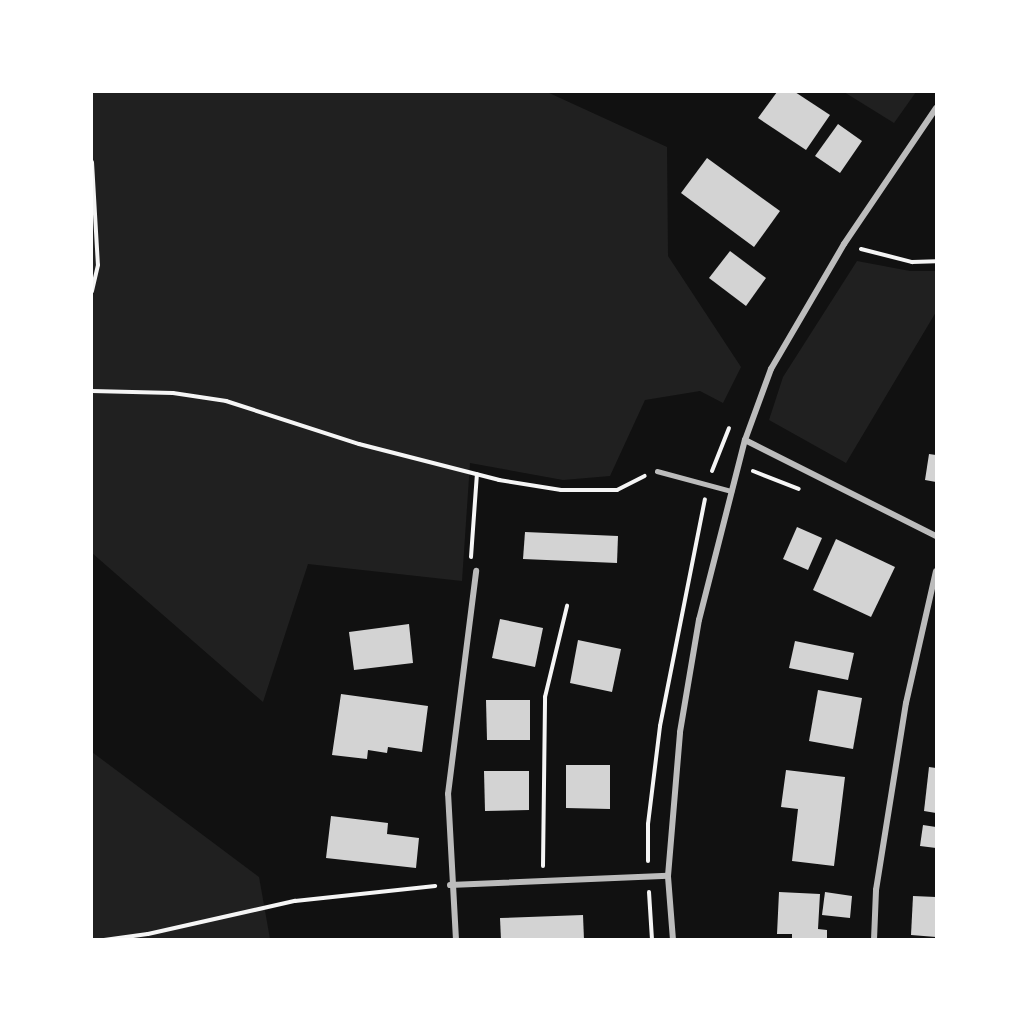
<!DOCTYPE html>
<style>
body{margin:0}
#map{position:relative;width:1028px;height:1031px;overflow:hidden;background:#111;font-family:"Alegreya Sans",sans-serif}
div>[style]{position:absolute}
.green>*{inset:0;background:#202020}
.building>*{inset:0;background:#d3d3d3}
.path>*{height:4px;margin:-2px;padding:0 2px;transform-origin:2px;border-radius:2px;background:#f5f5f5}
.service>*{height:4.5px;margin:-2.25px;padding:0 2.25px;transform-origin:2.25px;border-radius:2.25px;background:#bcbcbc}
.minor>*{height:6px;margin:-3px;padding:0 3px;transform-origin:3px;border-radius:3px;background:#bcbcbc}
span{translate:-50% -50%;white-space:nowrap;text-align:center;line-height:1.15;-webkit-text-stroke:5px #fff;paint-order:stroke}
.frame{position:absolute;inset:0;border:93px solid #fff;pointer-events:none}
</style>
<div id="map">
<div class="green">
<i style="clip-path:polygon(92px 92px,547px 92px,667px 147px,668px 256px,741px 367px,723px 403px,700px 391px,645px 400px,610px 476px,563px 480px,470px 463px,462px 581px,308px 564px,263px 702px,92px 553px)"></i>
<i style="clip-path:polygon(844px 92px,916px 92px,894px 123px)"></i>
<i style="clip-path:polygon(857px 261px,910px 271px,936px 271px,936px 312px,846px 463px,769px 420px,783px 377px)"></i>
<i style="clip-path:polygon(92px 752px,259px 877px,270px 939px,92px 939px)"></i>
</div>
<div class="building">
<i style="clip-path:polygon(777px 92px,795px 92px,830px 115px,806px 150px,758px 118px)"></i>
<i style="clip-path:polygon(838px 124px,862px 141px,840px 173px,815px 156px)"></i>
<i style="clip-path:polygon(707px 158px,780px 211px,754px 247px,681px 193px)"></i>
<i style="clip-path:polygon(730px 251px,766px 278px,746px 306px,709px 278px)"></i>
<i style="clip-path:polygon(929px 454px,936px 455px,936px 482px,925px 480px)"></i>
<i style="clip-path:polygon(797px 527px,822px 538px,808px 570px,783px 559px)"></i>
<i style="clip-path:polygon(525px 532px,618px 536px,617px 563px,523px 559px)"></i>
<i style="clip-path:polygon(836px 539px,895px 567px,871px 617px,813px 590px)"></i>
<i style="clip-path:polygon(500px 619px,543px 628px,535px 667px,492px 658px)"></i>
<i style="clip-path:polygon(409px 624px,413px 663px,354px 670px,349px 632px)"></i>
<i style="clip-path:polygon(578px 640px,621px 649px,612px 692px,570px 683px)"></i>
<i style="clip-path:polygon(795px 641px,854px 653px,848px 680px,789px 668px)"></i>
<i style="clip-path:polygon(818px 690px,862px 698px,853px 749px,809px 741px)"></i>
<i style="clip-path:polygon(341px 694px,428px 706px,422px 752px,388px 747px,387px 753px,368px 750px,367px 759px,332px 755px)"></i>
<i style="clip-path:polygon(486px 700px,530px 700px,530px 740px,487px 740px)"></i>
<i style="clip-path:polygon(566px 765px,610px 765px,610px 809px,566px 808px)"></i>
<i style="clip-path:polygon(929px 767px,936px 768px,936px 813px,924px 811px)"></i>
<i style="clip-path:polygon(786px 770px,845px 777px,834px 866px,792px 861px,798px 809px,781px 807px)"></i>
<i style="clip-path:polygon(484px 771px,529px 771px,529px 810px,485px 811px)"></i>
<i style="clip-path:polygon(331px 816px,388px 823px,387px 834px,419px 838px,416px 868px,326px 858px)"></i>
<i style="clip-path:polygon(923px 825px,936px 827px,936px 848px,920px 846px)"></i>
<i style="clip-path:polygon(779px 892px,820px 894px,818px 929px,827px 930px,827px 940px,792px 940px,792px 934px,777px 934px)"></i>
<i style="clip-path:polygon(825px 892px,852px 896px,850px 918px,822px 915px)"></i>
<i style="clip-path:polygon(913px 896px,936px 897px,936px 937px,911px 935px)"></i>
<i style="clip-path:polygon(583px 915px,584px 940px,501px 940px,500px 918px)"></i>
</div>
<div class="path">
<i style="left:92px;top:162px;width:103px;rotate:86.7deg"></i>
<i style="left:98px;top:265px;width:27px;rotate:103deg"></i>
<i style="left:861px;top:249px;width:53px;rotate:14.3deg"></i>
<i style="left:912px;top:262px;width:24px;rotate:-2deg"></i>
<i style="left:92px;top:391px;width:81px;rotate:1.4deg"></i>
<i style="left:173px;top:393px;width:54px;rotate:8.6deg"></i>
<i style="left:226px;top:401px;width:140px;rotate:17.9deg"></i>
<i style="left:359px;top:444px;width:145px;rotate:14.4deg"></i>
<i style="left:499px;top:480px;width:63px;rotate:9.2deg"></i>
<i style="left:561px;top:490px;width:56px"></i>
<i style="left:617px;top:490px;width:31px;rotate:-27deg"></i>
<i style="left:712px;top:471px;width:46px;rotate:-68.4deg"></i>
<i style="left:753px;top:471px;width:49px;rotate:21.4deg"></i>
<i style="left:471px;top:557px;width:83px;rotate:-85.9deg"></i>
<i style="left:648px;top:861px;width:37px;rotate:-90deg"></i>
<i style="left:648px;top:824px;width:99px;rotate:-83deg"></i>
<i style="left:660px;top:726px;width:231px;rotate:-78.8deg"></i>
<i style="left:543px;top:866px;width:169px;rotate:-89.3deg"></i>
<i style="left:545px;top:697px;width:94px;rotate:-76.4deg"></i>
<i style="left:649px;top:892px;width:48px;rotate:86.4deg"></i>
<i style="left:104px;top:940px;width:44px;rotate:-7.8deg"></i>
<i style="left:148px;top:934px;width:151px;rotate:-12.7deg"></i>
<i style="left:295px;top:901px;width:141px;rotate:-6.1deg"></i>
</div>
<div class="service">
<i style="left:657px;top:471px;width:77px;rotate:15.1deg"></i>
</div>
<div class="minor">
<i style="left:745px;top:440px;width:214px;rotate:26.7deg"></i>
<i style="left:450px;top:885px;width:218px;rotate:-2.4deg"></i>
<i style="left:456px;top:940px;width:146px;rotate:-93.1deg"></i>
<i style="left:448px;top:794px;width:225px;rotate:-82.8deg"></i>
<i style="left:673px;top:940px;width:64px;rotate:-94.5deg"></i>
<i style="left:668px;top:876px;width:144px;rotate:-85.2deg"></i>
<i style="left:680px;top:732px;width:114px;rotate:-80.4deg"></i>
<i style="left:699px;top:620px;width:186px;rotate:-75.7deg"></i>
<i style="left:745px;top:440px;width:76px;rotate:-69.9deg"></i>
<i style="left:771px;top:369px;width:145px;rotate:-59.7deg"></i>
<i style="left:844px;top:244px;width:164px;rotate:-55.9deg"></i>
<i style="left:874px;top:940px;width:50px;rotate:-87.7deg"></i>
<i style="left:876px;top:890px;width:189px;rotate:-80.9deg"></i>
<i style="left:906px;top:703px;width:135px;rotate:-77.2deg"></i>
</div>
<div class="frame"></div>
</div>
